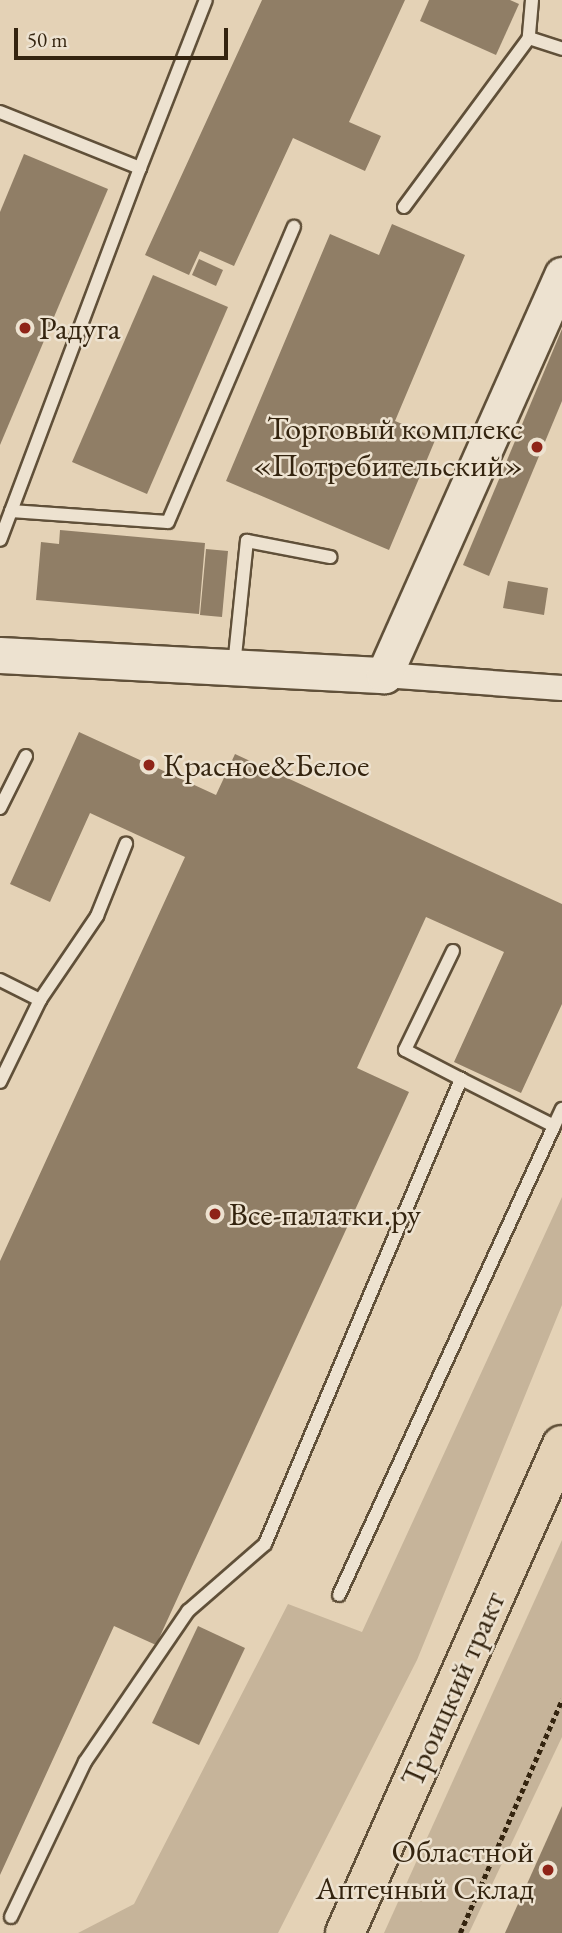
<!DOCTYPE html>
<meta charset="utf-8">
<style>
body{margin:0}
#map{position:relative;width:562px;height:1933px;overflow:hidden;background:#e4d2b6;font-family:"EB Garamond",serif}
div>[style]{position:absolute}
.green>*{inset:0;background:#c6b49a}
.building>*{inset:0;background:#907e66}
.path>*{height:4.5px;margin-top:-2.25px;transform-origin:0;background:repeating-linear-gradient(90deg,#34240f 0 5px,transparent 0 8.5px)}
.roads{filter:drop-shadow(2px 0 #605039) drop-shadow(-2px 0 #605039) drop-shadow(0 2px #605039) drop-shadow(0 -2px #605039)}
.lane>*{height:12px;margin:-6px;padding:0 6px;transform-origin:6px;border-radius:6px;background:#ede2d0}
.street>*{height:24px;margin:-12px;padding:0 12px;transform-origin:12px;border-radius:12px;background:#ede2d0}
.secondary>*{height:35px;margin:-17.5px;padding:0 17.5px;transform-origin:17.5px;border-radius:17.5px;background:#ede2d0}
.primary>*{height:38px;margin:-19px;padding:0 19px;transform-origin:19px;border-radius:19px;background:#e4d2b6}
.dots>*{width:19px;height:19px;translate:-50% -50%;box-sizing:border-box;border:4px solid #ede2d0;border-radius:50%}
span{translate:-50% -50%;white-space:nowrap;text-align:center;line-height:1.15;-webkit-text-stroke:5px #ede2d0;paint-order:stroke}
.poi-label{font-size:32px;color:#34240f}
.left{translate:0 -50%;text-align:left}
.right{translate:-100% -50%;text-align:right}
.street-label{font-size:32px;color:#34240f}
.scale{position:absolute;left:14px;top:28px;width:214px;height:32px;box-sizing:border-box;border:4px solid #34240f;border-top:0;padding-left:9px;font-size:21px;line-height:24px;white-space:nowrap;color:#34240f;-webkit-text-stroke:5px #ede2d0;paint-order:stroke}
</style>
<div id="map">
<div class="green">
<i style="clip-path:polygon(562px 1197px,562px 1305px,417px 1660px,278px 1933px,78px 1933px,134px 1904px,288px 1604px,362px 1632px)"></i>
<i style="clip-path:polygon(562px 1540px,562px 1737px,469px 1933px,384px 1933px)"></i>
</div>
<div class="building">
<i style="clip-path:polygon(262px 0,405px 0,349px 122px,381px 136px,365px 171px,293px 138px,234px 266px,200px 251px,189px 275px,145px 255px)"></i>
<i style="clip-path:polygon(429px 0,510px 0,519px 4px,496px 55px,420px 21px)"></i>
<i style="clip-path:polygon(24px 154px,108px 189px,0 445px,0 212px)"></i>
<i style="clip-path:polygon(392px 224px,465px 255px,395px 421px,436px 438px,389px 550px,226px 481px,330px 234px,379px 255px)"></i>
<i style="clip-path:polygon(199px 259px,223px 270px,216px 286px,192px 275px)"></i>
<i style="clip-path:polygon(153px 275px,228px 307px,147px 494px,72px 462px)"></i>
<i style="clip-path:polygon(562px 329px,562px 401px,489px 576px,463px 565px)"></i>
<i style="clip-path:polygon(60px 530px,205px 543px,199px 614px,36px 600px,41px 542px,59px 544px)"></i>
<i style="clip-path:polygon(206px 549px,228px 551px,222px 617px,200px 615px)"></i>
<i style="clip-path:polygon(508px 581px,548px 588px,544px 615px,503px 608px)"></i>
<i style="clip-path:polygon(79px 732px,216px 795px,235px 754px,562px 904px,562px 1004px,521px 1093px,454px 1062px,504px 952px,426px 917px,357px 1068px,409px 1092px,156px 1645px,114px 1626px,0 1875px,0 1261px,185px 857px,90px 813px,50px 902px,10px 884px)"></i>
<i style="clip-path:polygon(198px 1626px,245px 1648px,199px 1745px,152px 1723px)"></i>
<i style="clip-path:polygon(562px 1806px,562px 1933px,505px 1933px)"></i>
</div>
<div class="path">
<i style="left:460px;top:1933px;width:255px;rotate:-66.4deg"></i>
</div>
<div class="roads">
<div class="lane">
<i style="left:532px;top:0;width:38px;rotate:95deg"></i>
<i style="left:529px;top:38px;width:35px;rotate:18deg"></i>
<i style="left:0;top:112px;width:151px;rotate:21.8deg"></i>
<i style="left:140px;top:168px;width:397px;rotate:110.6deg"></i>
<i style="left:140px;top:168px;width:180px;rotate:-68.6deg"></i>
<i style="left:404px;top:207px;width:210px;rotate:-53.5deg"></i>
<i style="left:11px;top:511px;width:157px;rotate:4deg"></i>
<i style="left:168px;top:522px;width:321px;rotate:-66.9deg"></i>
<i style="left:234px;top:666px;width:126px;rotate:-84.1deg"></i>
<i style="left:247px;top:541px;width:85px;rotate:10.9deg"></i>
<i style="left:0;top:808px;width:58px;rotate:-63.4deg"></i>
<i style="left:453px;top:951px;width:110px;rotate:115.9deg"></i>
<i style="left:405px;top:1050px;width:63px;rotate:27.4deg"></i>
<i style="left:0;top:980px;width:45px;rotate:26.6deg"></i>
<i style="left:40px;top:1000px;width:91px;rotate:116deg"></i>
<i style="left:40px;top:1000px;width:102px;rotate:-55.8deg"></i>
<i style="left:97px;top:916px;width:78px;rotate:-68.1deg"></i>
<i style="left:339px;top:1595px;width:516px;rotate:-65.37deg"></i>
<i style="left:11px;top:1917px;width:172px;rotate:-64.5deg"></i>
<i style="left:85px;top:1762px;width:183px;rotate:-55.7deg"></i>
<i style="left:188px;top:1611px;width:102px;rotate:-41deg"></i>
<i style="left:265px;top:1544px;width:505px;rotate:-67.14deg"></i>
<i style="left:461px;top:1079px;width:104px;rotate:26.8deg"></i>
<i style="left:554px;top:1126px;width:19px;rotate:-65deg"></i>
</div>
<div class="street">
<i style="left:384px;top:675px;width:178px;rotate:4.2deg"></i>
</div>
<div class="secondary">
<i style="left:0;top:655px;width:385px;rotate:3deg"></i>
<i style="left:384px;top:675px;width:438px;rotate:-66deg"></i>
</div>
<div class="primary">
<i style="left:345px;top:1933px;width:534px;rotate:-66.03deg"></i>
</div>
</div>
<div class="dots">
<i style="left:25px;top:328px;background:#8f2418"></i>
<i style="left:537px;top:447px;background:#8f2418"></i>
<i style="left:149px;top:765px;background:#8f2418"></i>
<i style="left:215px;top:1214px;background:#8f2418"></i>
<i style="left:548px;top:1870px;background:#8f2418"></i>
</div>
<div class="poi-label">
<span class="left" style="left:39px;top:328px">Радуга</span>
<span class="right" style="left:523px;top:447px">Торговый комплекс<br>«Потребительский»</span>
<span class="left" style="left:163px;top:765px">Красное&amp;Белое</span>
<span class="left" style="left:229px;top:1214px">Все-палатки.ру</span>
<span class="right" style="left:534px;top:1870px">Областной<br>Аптечный Склад</span>
</div>
<div class="street-label">
<span style="left:453px;top:1689px;rotate:-66deg">Троицкий тракт</span>
</div>
<div class="scale">50 m</div>
</div>
